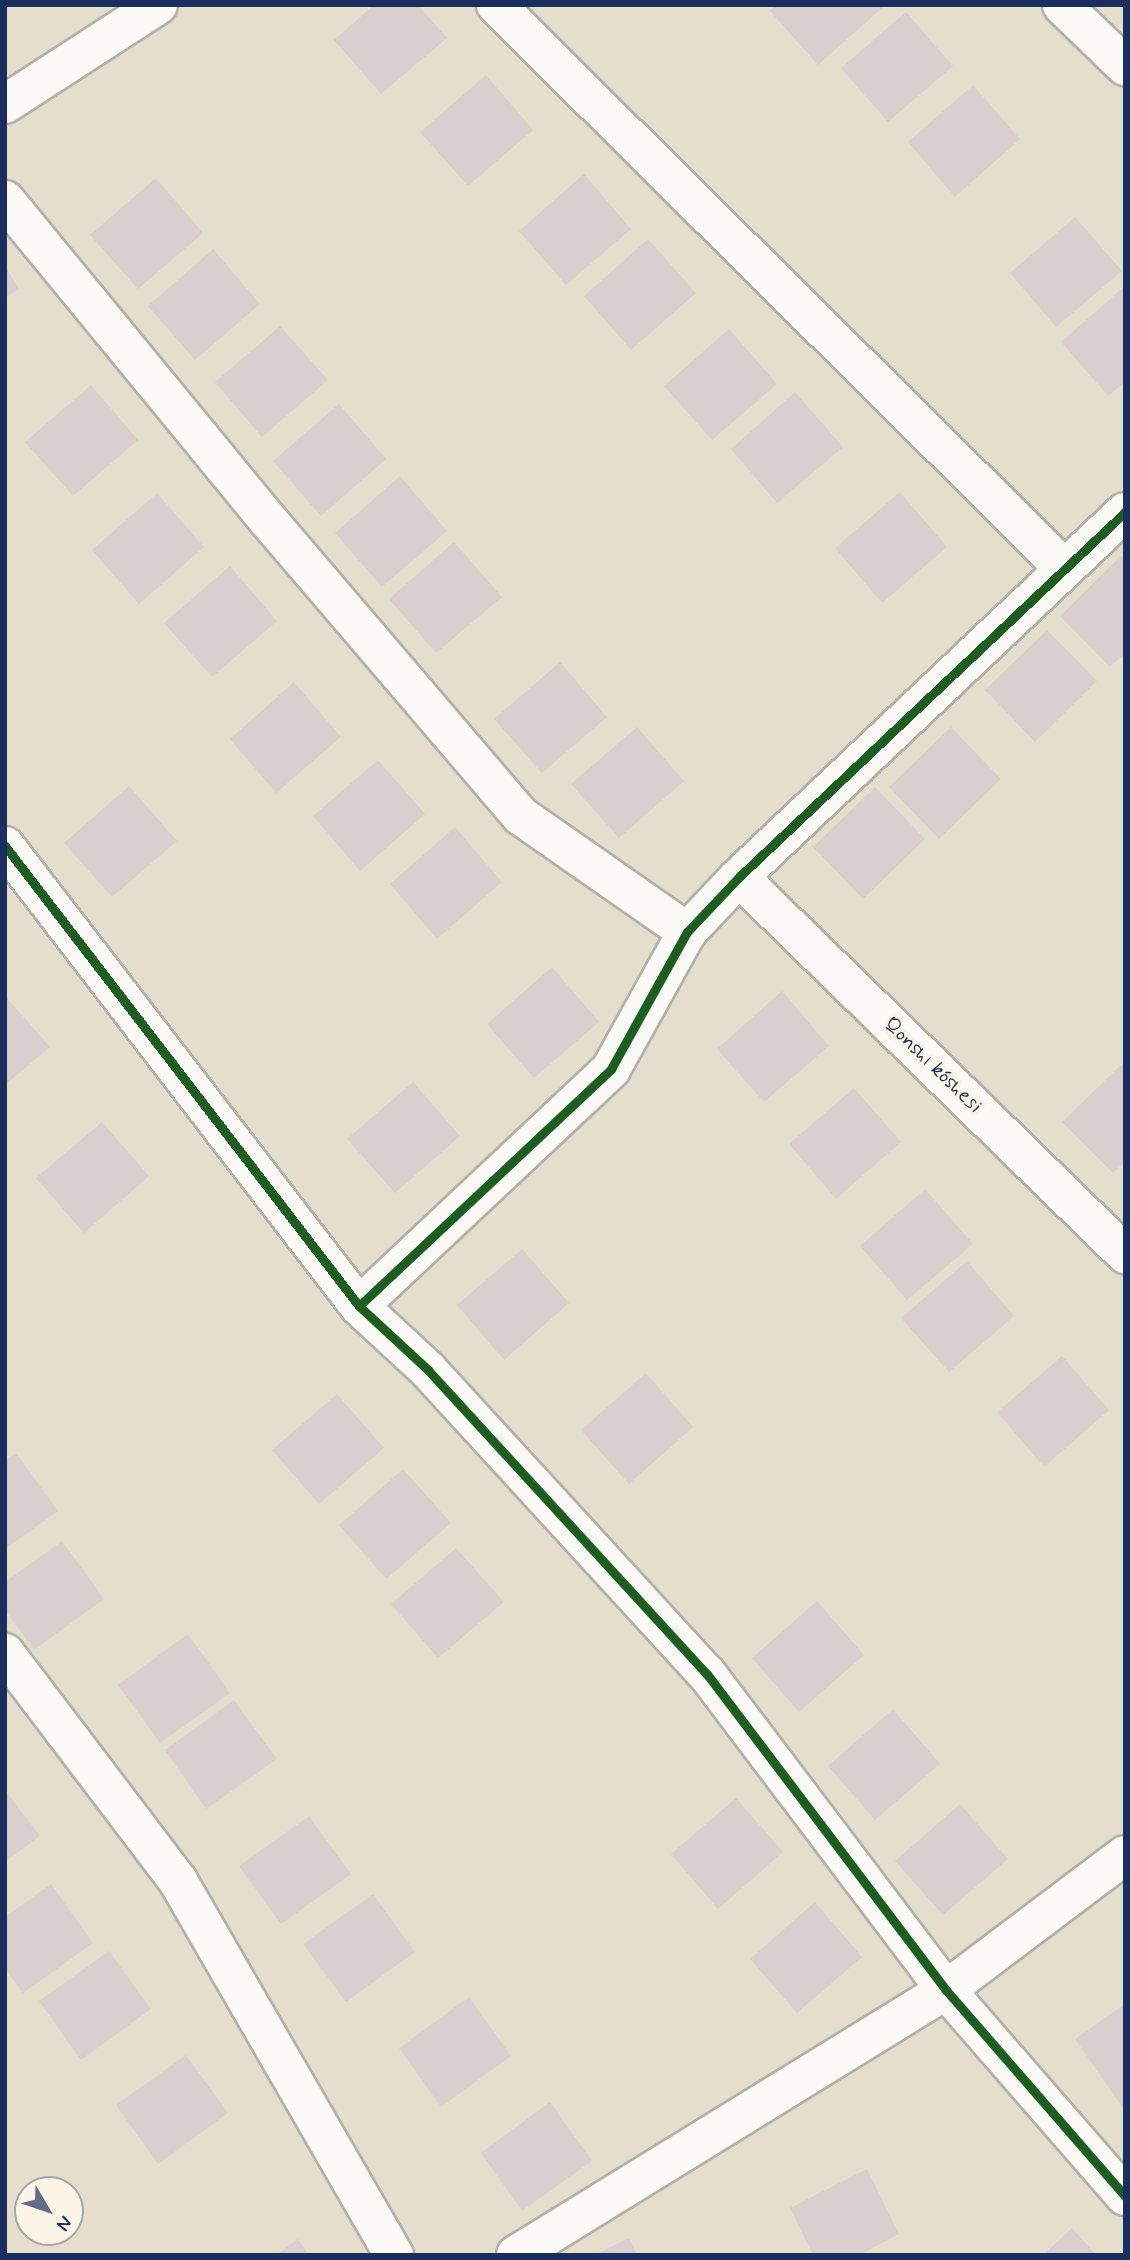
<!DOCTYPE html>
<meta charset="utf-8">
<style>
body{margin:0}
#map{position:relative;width:1130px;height:2260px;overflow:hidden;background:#e6decc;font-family:Mynerve,sans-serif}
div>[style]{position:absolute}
.building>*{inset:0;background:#dbcece}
.roads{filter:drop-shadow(2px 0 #b3b0a9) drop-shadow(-2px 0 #b3b0a9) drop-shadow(0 2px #b3b0a9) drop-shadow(0 -2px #b3b0a9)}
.minor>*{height:38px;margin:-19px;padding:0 19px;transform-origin:19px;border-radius:19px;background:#fbfaf7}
.cycleway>*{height:9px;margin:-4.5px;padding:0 4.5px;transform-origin:4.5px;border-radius:4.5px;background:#1b5e20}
span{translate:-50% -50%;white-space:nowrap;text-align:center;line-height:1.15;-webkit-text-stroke:7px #fcf5e5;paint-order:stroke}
.street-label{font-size:21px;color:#1b2f5e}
.frame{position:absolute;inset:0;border:7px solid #1b2f5e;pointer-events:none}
.north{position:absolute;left:14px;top:2176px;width:70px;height:70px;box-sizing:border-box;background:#fcf5e5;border:2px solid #a2a6af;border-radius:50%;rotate:129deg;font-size:19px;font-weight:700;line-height:28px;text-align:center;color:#1b2f5e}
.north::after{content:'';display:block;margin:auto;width:24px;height:32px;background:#626c84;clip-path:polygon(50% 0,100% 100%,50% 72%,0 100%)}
</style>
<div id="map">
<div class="building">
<i style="clip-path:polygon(374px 5px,418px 5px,447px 38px,381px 94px,334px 40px)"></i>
<i style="clip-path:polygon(776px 5px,879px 5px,882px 8px,818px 65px,770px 11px)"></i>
<i style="clip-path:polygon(906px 12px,953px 66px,888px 122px,841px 68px)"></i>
<i style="clip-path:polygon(486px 75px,533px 130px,468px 186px,420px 132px)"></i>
<i style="clip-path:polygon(973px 85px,1020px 139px,955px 197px,908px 142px)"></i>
<i style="clip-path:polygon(584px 174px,631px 229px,566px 285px,519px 231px)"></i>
<i style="clip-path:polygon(156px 178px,203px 233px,138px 289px,90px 235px)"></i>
<i style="clip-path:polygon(1075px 217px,1122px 271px,1056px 327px,1010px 273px)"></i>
<i style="clip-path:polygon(648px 239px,696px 293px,631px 350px,584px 296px)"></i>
<i style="clip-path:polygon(213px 249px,260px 304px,195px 360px,148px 306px)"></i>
<i style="clip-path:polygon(5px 266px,19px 289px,5px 298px)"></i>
<i style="clip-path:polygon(1125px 286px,1125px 382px,1108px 396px,1061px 342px)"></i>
<i style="clip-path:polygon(280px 326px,328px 380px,262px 437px,215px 382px)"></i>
<i style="clip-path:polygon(729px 329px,777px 384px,712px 440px,664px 386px)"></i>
<i style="clip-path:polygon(91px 385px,138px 440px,73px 496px,25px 442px)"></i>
<i style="clip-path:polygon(795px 392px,843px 447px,777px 503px,731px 449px)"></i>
<i style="clip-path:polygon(339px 404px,386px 459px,321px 516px,273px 461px)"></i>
<i style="clip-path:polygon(400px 476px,447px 531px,382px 587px,335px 533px)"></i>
<i style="clip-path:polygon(900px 492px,947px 547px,882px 603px,835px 548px)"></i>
<i style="clip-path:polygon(157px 493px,204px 547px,139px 604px,92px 550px)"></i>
<i style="clip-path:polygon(454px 542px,502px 597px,436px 653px,389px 599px)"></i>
<i style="clip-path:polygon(1121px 556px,1125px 560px,1125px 653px,1110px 667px,1060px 616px)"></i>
<i style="clip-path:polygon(230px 566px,277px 621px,212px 677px,164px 623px)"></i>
<i style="clip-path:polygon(1047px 630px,1097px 681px,1035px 742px,985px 690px)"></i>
<i style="clip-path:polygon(560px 662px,607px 717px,542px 773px,494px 719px)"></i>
<i style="clip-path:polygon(294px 682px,341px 737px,276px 793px,230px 739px)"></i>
<i style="clip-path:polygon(637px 727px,684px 781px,619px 838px,571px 784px)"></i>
<i style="clip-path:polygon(951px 727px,1001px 779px,939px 839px,889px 787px)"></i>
<i style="clip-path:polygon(378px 760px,425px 814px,360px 871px,313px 816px)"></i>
<i style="clip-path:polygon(129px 786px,177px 841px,112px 897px,64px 843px)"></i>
<i style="clip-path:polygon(875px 787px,925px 839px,863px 899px,813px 847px)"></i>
<i style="clip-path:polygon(455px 827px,502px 882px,437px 939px,390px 884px)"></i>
<i style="clip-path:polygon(552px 967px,599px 1022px,534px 1078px,487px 1024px)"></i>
<i style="clip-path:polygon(782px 991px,829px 1046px,764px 1102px,717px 1049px)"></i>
<i style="clip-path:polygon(5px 996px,50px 1047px,5px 1085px)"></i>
<i style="clip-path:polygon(1125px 1061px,1125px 1162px,1113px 1173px,1062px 1122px)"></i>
<i style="clip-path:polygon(413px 1082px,460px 1136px,395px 1193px,347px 1139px)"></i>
<i style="clip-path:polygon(854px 1088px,901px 1142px,836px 1199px,789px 1144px)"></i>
<i style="clip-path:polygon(102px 1122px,149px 1176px,84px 1233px,36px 1178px)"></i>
<i style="clip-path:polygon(925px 1189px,973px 1244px,907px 1300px,860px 1246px)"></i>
<i style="clip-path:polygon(522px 1249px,569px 1303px,504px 1360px,457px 1305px)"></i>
<i style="clip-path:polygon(967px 1261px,1014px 1316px,949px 1372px,901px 1318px)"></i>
<i style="clip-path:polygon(1062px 1356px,1109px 1410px,1044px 1467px,997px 1412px)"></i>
<i style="clip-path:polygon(646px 1373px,693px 1427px,629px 1484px,581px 1430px)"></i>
<i style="clip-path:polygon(337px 1394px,384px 1448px,319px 1504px,272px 1450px)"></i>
<i style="clip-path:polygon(16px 1453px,58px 1511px,5px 1549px,5px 1461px)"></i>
<i style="clip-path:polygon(403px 1469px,451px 1523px,386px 1579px,339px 1525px)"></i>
<i style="clip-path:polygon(62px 1541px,104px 1599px,34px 1650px,5px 1610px,5px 1582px)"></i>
<i style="clip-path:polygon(456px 1548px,504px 1602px,438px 1658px,391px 1604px)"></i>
<i style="clip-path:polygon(817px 1601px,864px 1655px,799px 1712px,752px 1658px)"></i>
<i style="clip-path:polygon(188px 1634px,230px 1693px,160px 1743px,118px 1685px)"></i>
<i style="clip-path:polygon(234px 1700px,277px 1759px,206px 1809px,165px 1750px)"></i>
<i style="clip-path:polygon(893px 1709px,940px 1764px,875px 1820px,828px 1766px)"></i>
<i style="clip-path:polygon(5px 1790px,40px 1836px,5px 1862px)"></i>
<i style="clip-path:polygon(736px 1798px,783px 1852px,718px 1909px,671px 1854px)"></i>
<i style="clip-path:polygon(960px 1804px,1008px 1859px,943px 1915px,895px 1861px)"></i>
<i style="clip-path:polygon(309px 1816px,351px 1874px,281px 1924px,239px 1866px)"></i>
<i style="clip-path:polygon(51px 1884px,93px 1943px,23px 1993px,5px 1968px,5px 1917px)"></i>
<i style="clip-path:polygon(373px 1894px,415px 1952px,346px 2002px,303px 1944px)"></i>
<i style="clip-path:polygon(815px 1902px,862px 1957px,797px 2013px,750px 1959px)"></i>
<i style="clip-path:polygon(109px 1951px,151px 2009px,81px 2060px,39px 2001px)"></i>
<i style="clip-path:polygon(469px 1997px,511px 2056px,441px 2107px,399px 2048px)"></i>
<i style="clip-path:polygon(1125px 2004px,1125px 2111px,1075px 2039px)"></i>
<i style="clip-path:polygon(186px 2055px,228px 2113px,158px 2164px,116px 2105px)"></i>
<i style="clip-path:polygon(550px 2102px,592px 2161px,522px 2211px,481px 2153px)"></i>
<i style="clip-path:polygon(867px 2169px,899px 2234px,859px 2255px,813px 2255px,790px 2208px)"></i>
<i style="clip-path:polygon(1072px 2228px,1096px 2255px,1043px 2255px)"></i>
<i style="clip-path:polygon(629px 2238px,637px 2255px,595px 2255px)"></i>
<i style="clip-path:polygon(298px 2239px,309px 2255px,276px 2255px)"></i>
</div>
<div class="roads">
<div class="minor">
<i style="left:496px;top:5px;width:800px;rotate:44.75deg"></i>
<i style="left:1062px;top:5px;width:88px;rotate:44.1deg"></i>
<i style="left:5px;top:104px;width:182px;rotate:-32.9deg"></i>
<i style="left:5px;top:200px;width:414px;rotate:50.6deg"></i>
<i style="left:268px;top:520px;width:389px;rotate:49.5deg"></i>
<i style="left:521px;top:816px;width:203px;rotate:34.9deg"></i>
<i style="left:5px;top:846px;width:580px;rotate:52.42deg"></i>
<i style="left:359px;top:1306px;width:94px;rotate:42.8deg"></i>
<i style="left:428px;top:1370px;width:413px;rotate:47.5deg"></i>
<i style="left:707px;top:1674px;width:396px;rotate:52.9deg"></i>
<i style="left:946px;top:1990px;width:273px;rotate:49deg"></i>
<i style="left:739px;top:877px;width:540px;rotate:44.32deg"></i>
<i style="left:359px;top:1306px;width:346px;rotate:-43.2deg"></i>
<i style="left:611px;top:1069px;width:157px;rotate:-61deg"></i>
<i style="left:687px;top:932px;width:76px;rotate:-46.6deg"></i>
<i style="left:739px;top:877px;width:531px;rotate:-43.4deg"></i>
<i style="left:5px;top:1653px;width:286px;rotate:52.8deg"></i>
<i style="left:178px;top:1881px;width:432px;rotate:60deg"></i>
<i style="left:516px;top:2255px;width:505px;rotate:-31.64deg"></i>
<i style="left:946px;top:1990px;width:224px;rotate:-37deg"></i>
</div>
</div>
<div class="cycleway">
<i style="left:5px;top:846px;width:580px;rotate:52.42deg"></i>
<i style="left:359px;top:1306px;width:94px;rotate:42.8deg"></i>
<i style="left:428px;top:1370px;width:413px;rotate:47.5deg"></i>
<i style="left:707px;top:1674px;width:396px;rotate:52.9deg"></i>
<i style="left:946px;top:1990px;width:273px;rotate:49deg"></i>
<i style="left:359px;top:1306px;width:346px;rotate:-43.2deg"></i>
<i style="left:611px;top:1069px;width:157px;rotate:-61deg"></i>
<i style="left:687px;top:932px;width:76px;rotate:-46.6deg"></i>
<i style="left:739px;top:877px;width:531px;rotate:-43.4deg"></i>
</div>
<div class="street-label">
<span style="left:933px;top:1065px;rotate:44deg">Qonshı kóshesi</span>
</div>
<div class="frame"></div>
<div class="north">N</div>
</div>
